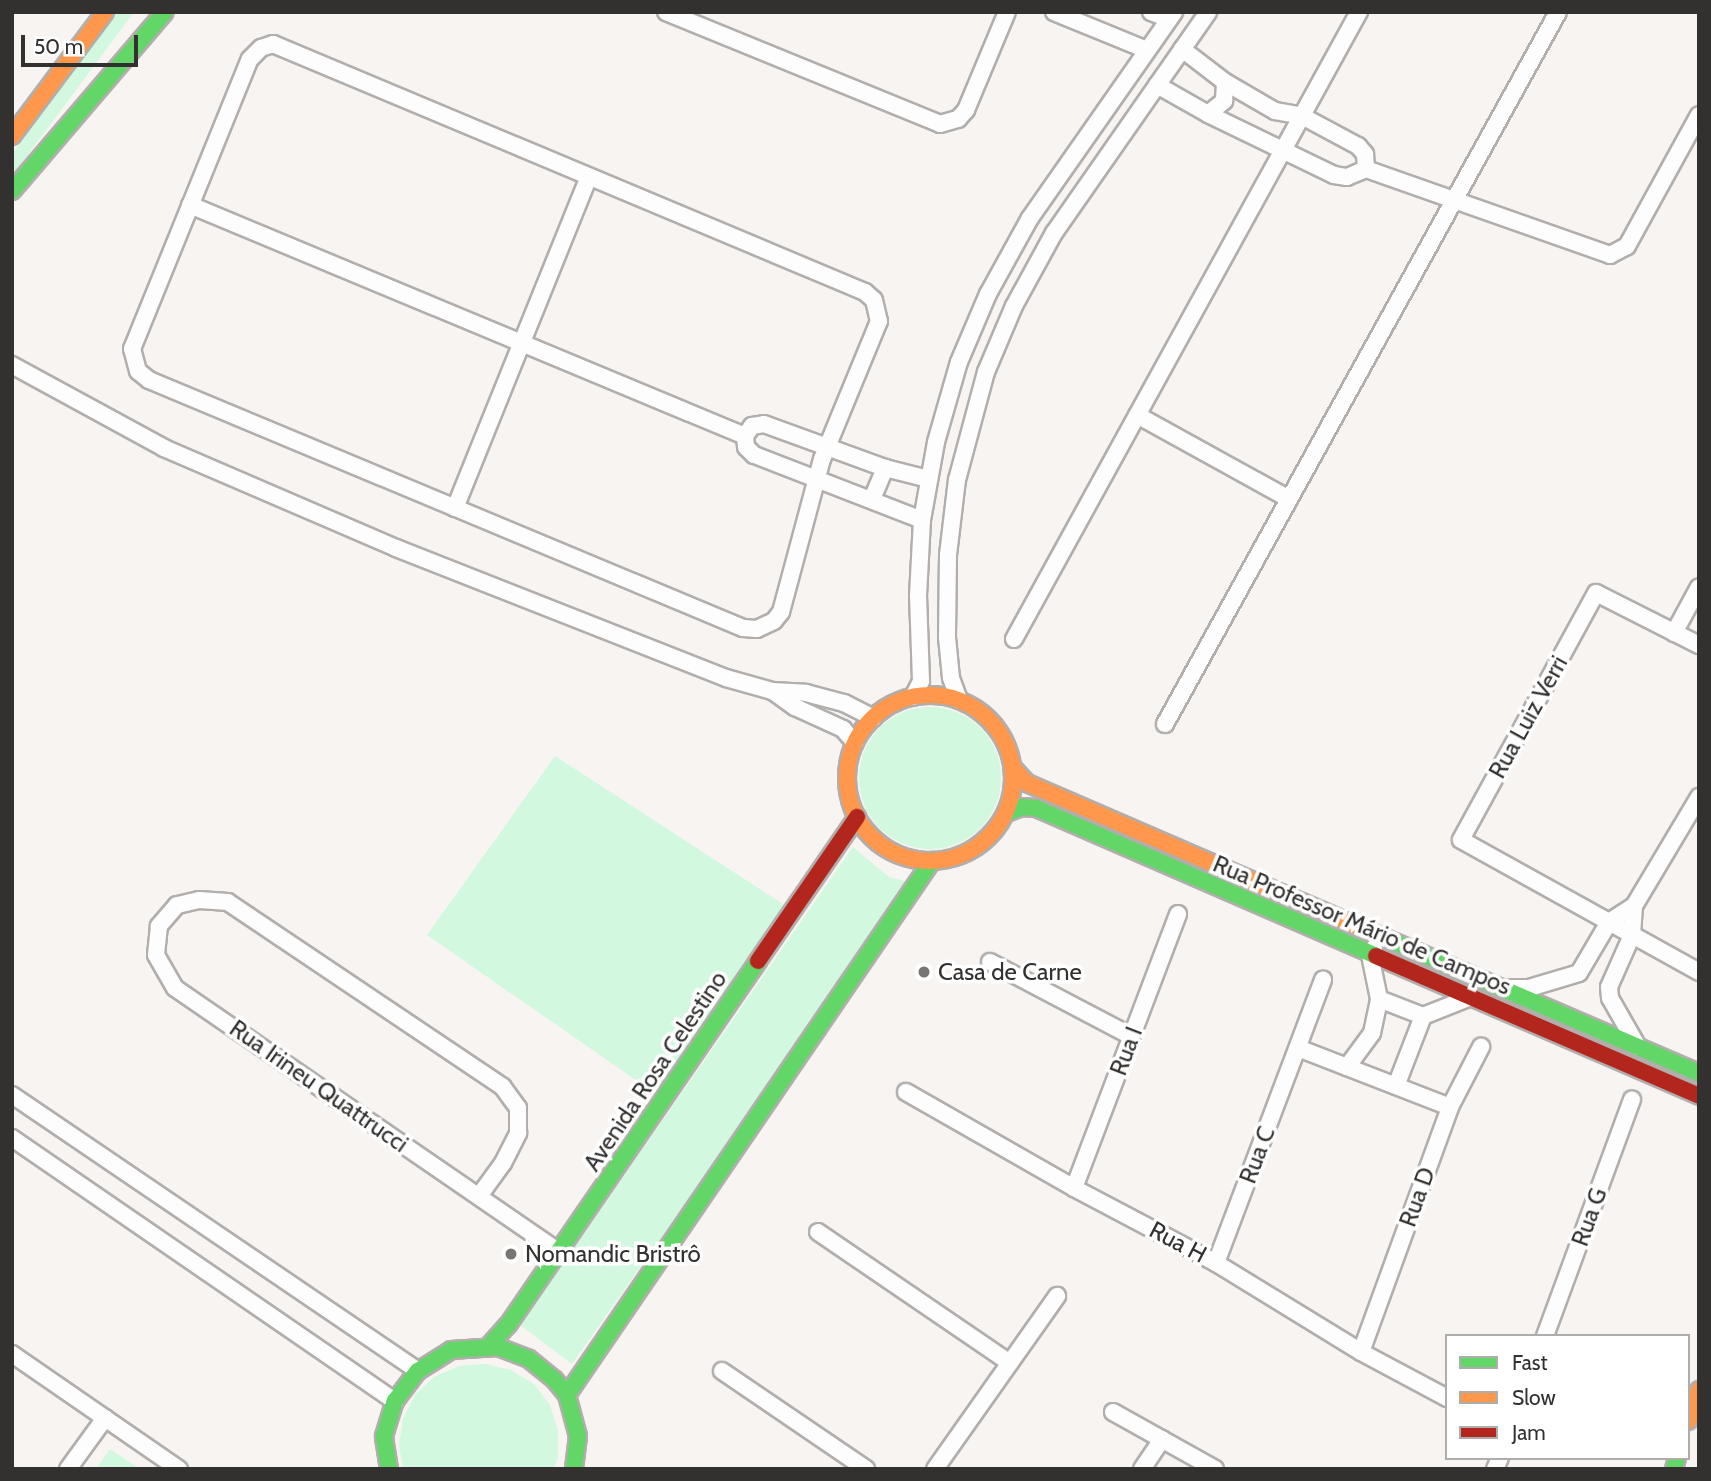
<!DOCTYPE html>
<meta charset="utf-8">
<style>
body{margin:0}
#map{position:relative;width:1711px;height:1481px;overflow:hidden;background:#f7f4f2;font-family:Cabin,sans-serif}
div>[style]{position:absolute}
.green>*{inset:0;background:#d2f8df}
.round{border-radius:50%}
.roads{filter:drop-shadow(2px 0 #b1aeac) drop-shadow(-2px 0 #b1aeac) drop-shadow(0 2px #b1aeac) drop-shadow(0 -2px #b1aeac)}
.street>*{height:16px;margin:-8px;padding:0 8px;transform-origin:8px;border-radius:8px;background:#fefdfd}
.fast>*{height:16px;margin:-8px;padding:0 8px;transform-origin:8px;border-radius:8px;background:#63d668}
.slow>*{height:16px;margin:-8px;padding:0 8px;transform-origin:8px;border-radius:8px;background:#ff974d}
.slow>.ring{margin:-8px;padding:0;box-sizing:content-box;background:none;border:16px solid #ff974d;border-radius:50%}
.jam>*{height:16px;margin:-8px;padding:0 8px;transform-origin:8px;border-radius:8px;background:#b3261e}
.dots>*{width:19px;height:19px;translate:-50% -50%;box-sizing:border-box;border:4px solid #fff;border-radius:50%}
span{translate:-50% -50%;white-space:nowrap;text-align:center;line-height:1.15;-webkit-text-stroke:7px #fff;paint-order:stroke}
.street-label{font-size:24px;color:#33312f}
.poi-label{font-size:24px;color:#33312f}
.left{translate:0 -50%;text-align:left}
.frame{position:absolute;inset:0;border:14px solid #33312f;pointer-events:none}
.legend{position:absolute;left:1445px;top:1334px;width:245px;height:126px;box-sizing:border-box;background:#fff;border:2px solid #adadac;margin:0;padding:9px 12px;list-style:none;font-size:21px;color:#33312f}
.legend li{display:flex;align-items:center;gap:14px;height:35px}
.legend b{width:35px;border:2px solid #adadac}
.scale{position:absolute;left:21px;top:35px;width:117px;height:32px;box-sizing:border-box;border:4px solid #33312f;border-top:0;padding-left:9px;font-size:21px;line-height:24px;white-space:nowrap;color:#33312f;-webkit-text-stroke:5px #fff;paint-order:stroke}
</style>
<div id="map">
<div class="green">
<i style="clip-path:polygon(117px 12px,134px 12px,12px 176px,12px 154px)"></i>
<i class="round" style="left:859px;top:707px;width:142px;height:142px"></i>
<i style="clip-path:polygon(555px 756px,786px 906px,656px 1094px,427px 935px)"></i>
<i style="clip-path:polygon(853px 847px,889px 877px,912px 883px,572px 1364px,520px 1325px)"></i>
<i style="clip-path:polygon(485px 1364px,511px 1370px,534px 1384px,550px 1405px,558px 1431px,558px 1457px,554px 1469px,403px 1469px,399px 1445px,403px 1419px,415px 1395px,434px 1377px,459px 1366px)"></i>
<i style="clip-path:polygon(110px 1449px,140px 1469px,96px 1469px)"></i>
</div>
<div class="roads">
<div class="street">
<i style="left:666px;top:12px;width:296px;rotate:22.2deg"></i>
<i style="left:940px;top:124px;width:19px;rotate:-16deg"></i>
<i style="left:958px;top:119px;width:12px;rotate:-48deg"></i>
<i style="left:966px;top:110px;width:106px;rotate:-67.3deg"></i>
<i style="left:1054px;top:12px;width:100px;rotate:22.2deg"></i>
<i style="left:1151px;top:12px;width:19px;rotate:21deg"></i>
<i style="left:273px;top:44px;width:642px;rotate:22.73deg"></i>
<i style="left:865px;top:292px;width:12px;rotate:42deg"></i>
<i style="left:874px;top:300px;width:22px;rotate:77deg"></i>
<i style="left:879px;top:321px;width:149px;rotate:112.4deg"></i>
<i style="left:822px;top:459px;width:158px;rotate:105deg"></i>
<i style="left:781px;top:612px;width:11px;rotate:128deg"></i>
<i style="left:774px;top:621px;width:19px;rotate:155deg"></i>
<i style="left:757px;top:629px;width:14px;rotate:-176deg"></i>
<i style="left:743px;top:628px;width:644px;rotate:-157.34deg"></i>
<i style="left:149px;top:380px;width:14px;rotate:-141deg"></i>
<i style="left:138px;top:371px;width:23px;rotate:-105deg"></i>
<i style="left:132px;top:349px;width:313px;rotate:-67.9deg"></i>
<i style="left:250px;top:59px;width:16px;rotate:-45deg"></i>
<i style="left:261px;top:48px;width:13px;rotate:-18deg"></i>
<i style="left:1182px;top:49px;width:54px;rotate:37.5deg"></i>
<i style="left:1225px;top:82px;width:58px;rotate:30.1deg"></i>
<i style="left:1275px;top:111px;width:27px;rotate:10deg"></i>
<i style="left:1302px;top:116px;width:64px;rotate:28.2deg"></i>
<i style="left:1358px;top:146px;width:11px;rotate:49deg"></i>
<i style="left:1365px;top:154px;width:15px;rotate:86deg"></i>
<i style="left:1157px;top:85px;width:59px;rotate:29.6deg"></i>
<i style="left:1208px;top:114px;width:140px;rotate:25.8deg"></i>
<i style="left:1334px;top:175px;width:13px;rotate:9deg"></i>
<i style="left:1347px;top:177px;width:21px;rotate:-23deg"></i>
<i style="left:1208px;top:114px;width:21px;rotate:-39deg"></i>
<i style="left:1224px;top:101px;width:19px;rotate:-87deg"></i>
<i style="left:1366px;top:169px;width:259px;rotate:19.4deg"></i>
<i style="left:1610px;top:255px;width:19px;rotate:-28deg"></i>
<i style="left:1627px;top:246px;width:149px;rotate:-61.2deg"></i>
<i style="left:190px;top:205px;width:601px;rotate:22.6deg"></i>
<i style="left:12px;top:365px;width:173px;rotate:28.6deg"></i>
<i style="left:164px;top:448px;width:253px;rotate:23.3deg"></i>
<i style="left:396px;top:548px;width:355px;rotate:21.5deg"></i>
<i style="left:726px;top:678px;width:48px;rotate:15.8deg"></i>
<i style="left:772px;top:691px;width:34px;rotate:3deg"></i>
<i style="left:806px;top:693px;width:39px;rotate:15deg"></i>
<i style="left:844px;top:703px;width:33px;rotate:27deg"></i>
<i style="left:1137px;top:415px;width:174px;rotate:28.9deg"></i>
<i style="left:872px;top:499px;width:34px;rotate:-67deg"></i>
<i style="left:455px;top:508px;width:357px;rotate:-68deg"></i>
<i style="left:922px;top:520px;width:180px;rotate:-158.8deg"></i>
<i style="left:754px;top:455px;width:11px;rotate:-135deg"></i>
<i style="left:746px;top:447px;width:11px;rotate:-95deg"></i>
<i style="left:745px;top:436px;width:12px;rotate:-55deg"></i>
<i style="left:752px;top:426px;width:12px;rotate:-9deg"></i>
<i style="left:764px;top:424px;width:129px;rotate:20deg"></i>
<i style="left:885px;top:468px;width:44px;rotate:14.3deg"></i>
<i style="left:1674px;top:633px;width:52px;rotate:-61.5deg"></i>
<i style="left:1014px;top:639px;width:716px;rotate:-61.18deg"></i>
<i style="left:1699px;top:645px;width:115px;rotate:-153.2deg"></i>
<i style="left:1596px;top:593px;width:281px;rotate:118.7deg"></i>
<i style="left:1461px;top:840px;width:272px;rotate:29deg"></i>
<i style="left:774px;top:692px;width:26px;rotate:36deg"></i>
<i style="left:795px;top:707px;width:53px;rotate:24.6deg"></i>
<i style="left:843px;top:729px;width:18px;rotate:49deg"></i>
<i style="left:913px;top:697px;width:18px;rotate:-63deg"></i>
<i style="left:921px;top:681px;width:85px;rotate:-92deg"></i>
<i style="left:918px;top:596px;width:76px;rotate:-87deg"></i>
<i style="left:922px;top:520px;width:79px;rotate:-79.8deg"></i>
<i style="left:936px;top:442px;width:83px;rotate:-74deg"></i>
<i style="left:959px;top:362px;width:74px;rotate:-66.9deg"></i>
<i style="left:988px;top:294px;width:87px;rotate:-61.1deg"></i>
<i style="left:1030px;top:218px;width:251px;rotate:-55deg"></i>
<i style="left:959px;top:700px;width:23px;rotate:-110deg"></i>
<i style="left:951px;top:678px;width:41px;rotate:-95.6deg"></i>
<i style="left:947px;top:637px;width:82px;rotate:-89.3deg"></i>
<i style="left:948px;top:555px;width:76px;rotate:-83.2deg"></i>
<i style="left:957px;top:480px;width:112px;rotate:-75deg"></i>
<i style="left:986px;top:372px;width:72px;rotate:-67deg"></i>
<i style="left:1014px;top:306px;width:83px;rotate:-61.3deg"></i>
<i style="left:1054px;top:233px;width:269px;rotate:-55.1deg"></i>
<i style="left:1165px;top:724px;width:813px;rotate:-61.1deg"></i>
<i style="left:1374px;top:948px;width:8px;rotate:120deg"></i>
<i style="left:1370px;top:955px;width:45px;rotate:78.4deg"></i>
<i style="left:1379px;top:999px;width:47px;rotate:21.1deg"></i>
<i style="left:1423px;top:1016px;width:52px;rotate:-21.6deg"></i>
<i style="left:990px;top:962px;width:159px;rotate:27.7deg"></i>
<i style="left:1512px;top:988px;width:17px"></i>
<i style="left:1529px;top:988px;width:52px;rotate:-16.7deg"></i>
<i style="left:1579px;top:973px;width:59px;rotate:-59.5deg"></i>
<i style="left:1609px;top:922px;width:30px;rotate:-33deg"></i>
<i style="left:1638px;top:1047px;width:56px;rotate:-119.7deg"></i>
<i style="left:1610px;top:998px;width:11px;rotate:-95deg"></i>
<i style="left:1609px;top:987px;width:57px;rotate:-66.1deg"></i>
<i style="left:1632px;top:935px;width:29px;rotate:-86deg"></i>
<i style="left:1634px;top:906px;width:127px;rotate:-59.2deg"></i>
<i style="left:1298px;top:1048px;width:163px;rotate:21.2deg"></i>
<i style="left:1347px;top:1067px;width:42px;rotate:-53.7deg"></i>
<i style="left:1372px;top:1033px;width:35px;rotate:-78deg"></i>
<i style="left:1396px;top:1086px;width:75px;rotate:-68.9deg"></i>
<i style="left:906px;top:1092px;width:193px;rotate:29.7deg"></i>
<i style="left:1074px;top:1188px;width:161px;rotate:27.8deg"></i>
<i style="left:1216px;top:1263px;width:170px;rotate:31.5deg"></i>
<i style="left:1361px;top:1352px;width:98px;rotate:28.1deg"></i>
<i style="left:12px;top:1095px;width:491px;rotate:34.2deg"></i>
<i style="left:12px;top:1138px;width:465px;rotate:34.5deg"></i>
<i style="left:1074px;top:1188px;width:293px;rotate:-69.2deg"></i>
<i style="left:479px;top:1196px;width:41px;rotate:-54deg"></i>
<i style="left:503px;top:1163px;width:34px;rotate:-63deg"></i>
<i style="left:518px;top:1133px;width:25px;rotate:-90deg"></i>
<i style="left:518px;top:1108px;width:26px;rotate:-126deg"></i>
<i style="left:503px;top:1087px;width:331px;rotate:-146.1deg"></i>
<i style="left:228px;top:902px;width:29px;rotate:-176deg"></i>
<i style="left:199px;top:900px;width:23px;rotate:167deg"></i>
<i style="left:177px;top:905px;width:28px;rotate:131deg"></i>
<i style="left:159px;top:926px;width:29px;rotate:96deg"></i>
<i style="left:156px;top:955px;width:38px;rotate:60deg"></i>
<i style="left:175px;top:988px;width:466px;rotate:34.5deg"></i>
<i style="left:818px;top:1232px;width:232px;rotate:34.3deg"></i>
<i style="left:1216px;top:1263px;width:303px;rotate:-69.3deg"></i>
<i style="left:1545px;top:1336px;width:252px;rotate:-69.8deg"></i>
<i style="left:1361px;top:1352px;width:261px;rotate:-70deg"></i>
<i style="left:1450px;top:1107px;width:68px;rotate:-62.7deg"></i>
<i style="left:12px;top:1354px;width:203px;rotate:34.6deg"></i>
<i style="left:722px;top:1371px;width:174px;rotate:34.2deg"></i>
<i style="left:1113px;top:1412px;width:117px;rotate:29.2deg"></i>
<i style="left:68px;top:1469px;width:63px;rotate:-54deg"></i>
<i style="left:935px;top:1469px;width:212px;rotate:-54.8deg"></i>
<i style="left:1142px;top:1469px;width:36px;rotate:-56deg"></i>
<i style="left:1495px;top:1469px;width:12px;rotate:-66deg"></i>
</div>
<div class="fast">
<i style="left:12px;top:191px;width:235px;rotate:-49.5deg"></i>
<i style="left:1006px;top:813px;width:17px;rotate:-21deg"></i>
<i style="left:1022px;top:807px;width:14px;rotate:4deg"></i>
<i style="left:1036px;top:808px;width:371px;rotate:23.5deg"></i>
<i style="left:1390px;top:940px;width:336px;rotate:23.3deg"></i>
<i style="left:487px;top:1348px;width:31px;rotate:-48deg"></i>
<i style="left:508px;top:1325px;width:442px;rotate:-55.5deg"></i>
<i style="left:567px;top:1395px;width:647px;rotate:-55.65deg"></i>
<i style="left:389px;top:1469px;width:33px;rotate:-99deg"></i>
<i style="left:384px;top:1436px;width:37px;rotate:-73deg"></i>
<i style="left:395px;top:1401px;width:38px;rotate:-53deg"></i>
<i style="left:418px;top:1371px;width:39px;rotate:-32deg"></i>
<i style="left:451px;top:1350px;width:47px;rotate:-3.7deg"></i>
<i style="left:498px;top:1347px;width:33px;rotate:21deg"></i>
<i style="left:529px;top:1359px;width:32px;rotate:39deg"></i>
<i style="left:554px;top:1379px;width:21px;rotate:51deg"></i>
<i style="left:567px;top:1395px;width:42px;rotate:75deg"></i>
<i style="left:578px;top:1436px;width:33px;rotate:97deg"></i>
<i style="left:1674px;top:1469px;width:11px;rotate:-75deg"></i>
</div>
<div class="slow">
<i style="left:12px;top:136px;width:155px;rotate:-53.1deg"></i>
<i class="ring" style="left:847px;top:695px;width:150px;height:150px"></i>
<i style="left:1013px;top:768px;width:21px;rotate:47deg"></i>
<i style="left:1027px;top:783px;width:395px;rotate:23.4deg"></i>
<i style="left:1688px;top:1421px;width:33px;rotate:-70deg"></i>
</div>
<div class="jam">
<i style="left:1376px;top:956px;width:352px;rotate:23.4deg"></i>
<i style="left:758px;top:961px;width:175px;rotate:-55.5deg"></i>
</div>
</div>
<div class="dots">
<i style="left:924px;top:972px;background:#787573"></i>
<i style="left:511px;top:1254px;background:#787573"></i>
</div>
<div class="street-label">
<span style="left:1528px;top:717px;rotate:-61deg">Rua Luiz Verri</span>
<span style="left:1362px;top:925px;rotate:23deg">Rua Professor Mário de Campos</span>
<span style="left:1126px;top:1051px;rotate:-69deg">Rua I</span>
<span style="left:655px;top:1071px;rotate:-56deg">Avenida Rosa Celestino</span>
<span style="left:319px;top:1086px;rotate:35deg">Rua Irineu Quattrucci</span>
<span style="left:1257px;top:1155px;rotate:-69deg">Rua C</span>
<span style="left:1417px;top:1197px;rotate:-70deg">Rua D</span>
<span style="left:1589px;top:1217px;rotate:-70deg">Rua G</span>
<span style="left:1178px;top:1242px;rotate:28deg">Rua H</span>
</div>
<div class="poi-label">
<span class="left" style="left:938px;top:972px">Casa de Carne</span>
<span class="left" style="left:525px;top:1254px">Nomandic Bristrô</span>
</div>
<div class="frame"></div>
<ul class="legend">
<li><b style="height:9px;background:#63d668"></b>Fast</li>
<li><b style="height:9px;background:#ff974d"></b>Slow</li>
<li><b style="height:9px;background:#b3261e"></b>Jam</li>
</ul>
<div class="scale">50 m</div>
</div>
